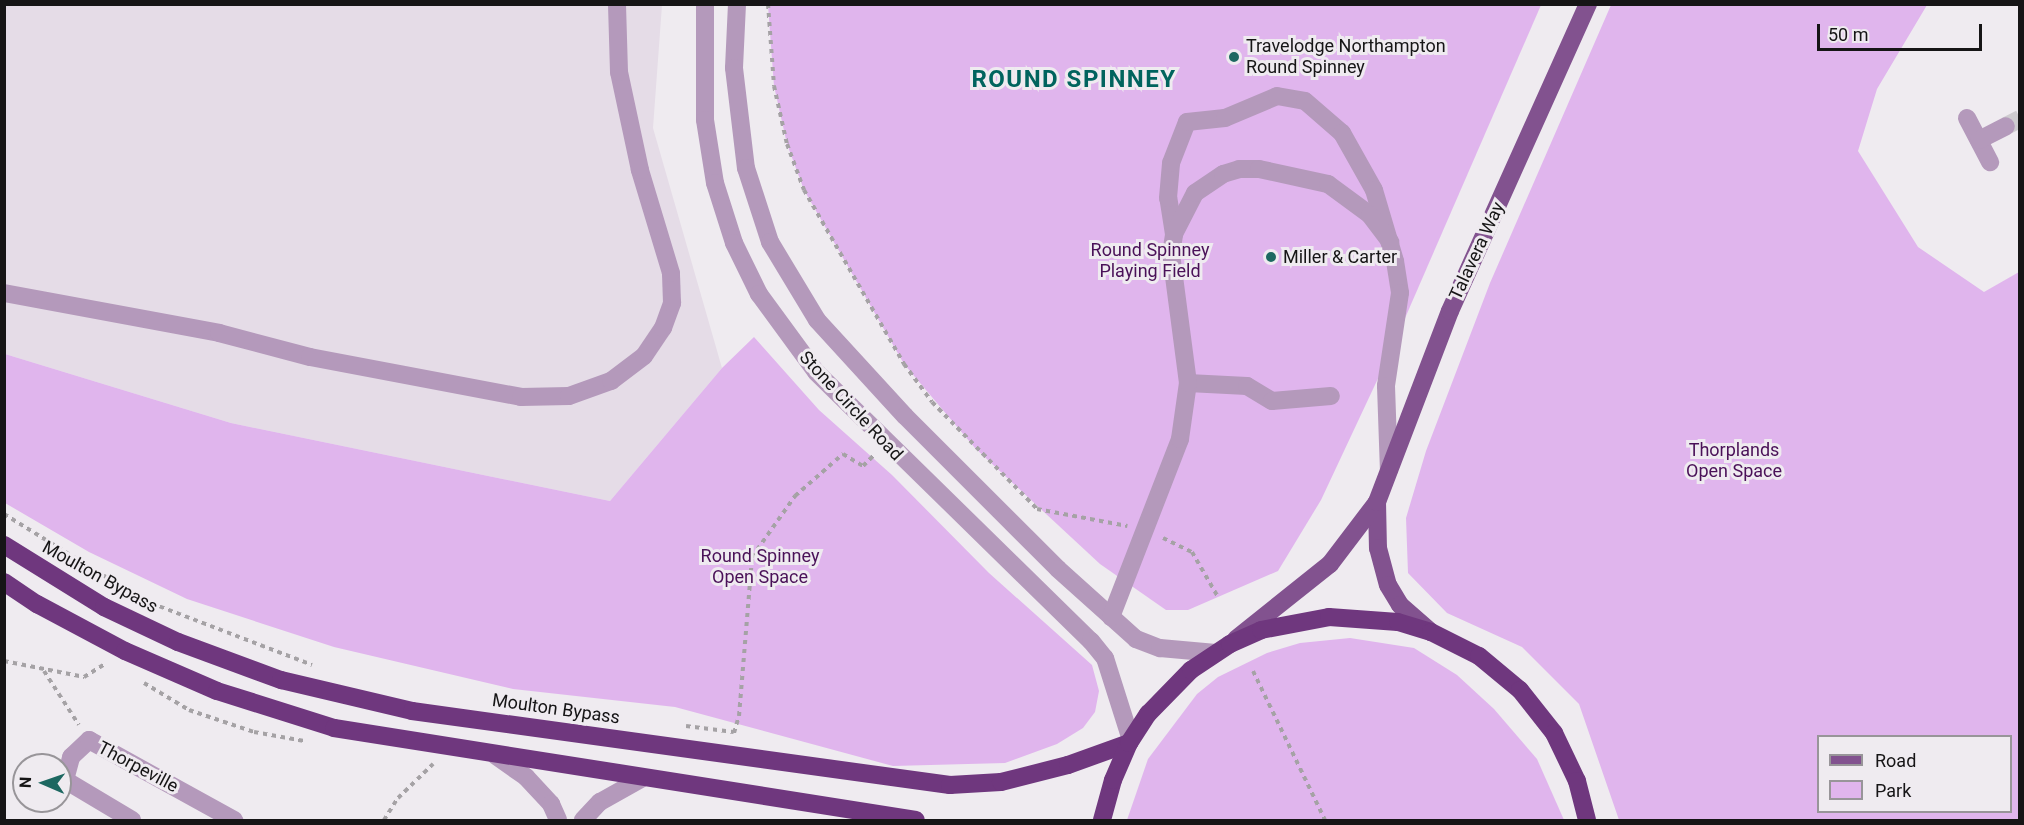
<!DOCTYPE html>
<style>
body{margin:0}
#map{position:relative;width:2024px;height:825px;overflow:hidden;background:#efebf0;font-family:Roboto,sans-serif}
div>[style]{position:absolute}
.built>*{inset:0;background:#e5dce7}
.green>*{inset:0;background:#e0b5ed}
.minor-tunnel>*{height:18px;margin-top:-9px;transform-origin:0;background:repeating-linear-gradient(90deg,#cecbcf 0 18px,transparent 0 27px)}
.path>*{height:4px;margin-top:-2px;transform-origin:0;background:repeating-linear-gradient(90deg,#a5a2a5 0 4.5px,transparent 0 9px)}
.minor>*{height:18px;margin:-9px;padding:0 9px;transform-origin:9px;border-radius:9px;background:#b499bb}
.major>*{height:18px;margin:-9px;padding:0 9px;transform-origin:9px;border-radius:9px;background:#82528f}
.highway>*{height:18px;margin:-9px;padding:0 9px;transform-origin:9px;border-radius:9px;background:#6f377e}
.dots>*{width:16px;height:16px;translate:-50% -50%;box-sizing:border-box;border:3px solid #efebf0;border-radius:50%}
span{translate:-50% -50%;white-space:nowrap;text-align:center;line-height:1.15;-webkit-text-stroke:6px #efebf0;paint-order:stroke}
.poi-label{font-size:18px;color:#161516}
.left{translate:0 -50%;text-align:left}
.park-label{font-size:18px;color:#4a1158}
.street-label{font-size:18px;color:#161516}
.district-label{font-size:24px;color:#00645e;font-weight:700;letter-spacing:1.5px}
.frame{position:absolute;inset:0;border:6px solid #161516;pointer-events:none}
.legend{position:absolute;left:1817px;top:735px;width:195px;height:78px;box-sizing:border-box;background:#efebf0;border:2px solid #989599;margin:0;padding:8px 10px;list-style:none;font-size:18px;color:#161516}
.legend li{display:flex;align-items:center;gap:12px;height:30px}
.legend b{width:30px;border:2px solid #989599}
.north{position:absolute;left:12px;top:753px;width:60px;height:60px;box-sizing:border-box;background:#efebf0;border:2px solid #989599;border-radius:50%;rotate:272deg;font-size:16px;font-weight:700;line-height:24px;text-align:center;color:#161516}
.north::after{content:'';display:block;margin:auto;width:21px;height:27px;background:#1d6861;clip-path:polygon(50% 0,100% 100%,50% 72%,0 100%)}
.scale{position:absolute;left:1817px;top:24px;width:165px;height:27px;box-sizing:border-box;border:3px solid #161516;border-top:0;padding-left:8px;font-size:18px;line-height:21px;white-space:nowrap;color:#161516;-webkit-text-stroke:4px #efebf0;paint-order:stroke}
</style>
<div id="map">
<div class="built">
<i style="clip-path:polygon(4px 5px,662px 5px,653px 128px,722px 368px,610px 501px,231px 423px,5px 354px)"></i>
</div>
<div class="green">
<i style="clip-path:polygon(768px 5px,1541px 5px,1389px 355px,1321px 500px,1278px 571px,1188px 610px,1166px 610px,1100px 564px,975px 448px,904px 364px,804px 190px,787px 144px,774px 86px)"></i>
<i style="clip-path:polygon(evenodd,1611px 5px,1927px 5px,1877px 89px,1858px 151px,1918px 247px,1984px 292px,2019px 272px,2019px 820px,1619px 820px,1579px 704px,1522px 647px,1447px 613px,1408px 573px,1406px 518px,1426px 451px,1490px 283px,1611px 5px,2010px 736px,2010px 812px,1818px 812px,1818px 736px,2010px 736px)"></i>
<i style="clip-path:polygon(754px 337px,819px 410px,892px 475px,989px 573px,1092px 665px,1099px 691px,1095px 712px,1083px 728px,1057px 744px,1005px 763px,893px 766px,675px 707px,513px 689px,334px 647px,187px 599px,89px 552px,5px 503px,5px 354px,231px 423px,610px 501px,722px 368px)"></i>
<i style="clip-path:polygon(1350px 638px,1414px 648px,1457px 675px,1494px 709px,1537px 759px,1564px 820px,1127px 820px,1148px 759px,1197px 694px,1218px 677px,1267px 653px,1300px 643px)"></i>
</div>
<div class="minor-tunnel">
<i style="left:2006px;top:126px;width:16px;rotate:-27deg"></i>
</div>
<div class="path">
<i style="left:768px;top:4px;width:82px;rotate:85.8deg"></i>
<i style="left:774px;top:86px;width:59px;rotate:77.4deg"></i>
<i style="left:787px;top:144px;width:49px;rotate:69.7deg"></i>
<i style="left:804px;top:190px;width:201px;rotate:60.1deg"></i>
<i style="left:904px;top:364px;width:47px;rotate:53.6deg"></i>
<i style="left:932px;top:402px;width:150px;rotate:45.5deg"></i>
<i style="left:1037px;top:509px;width:92px;rotate:10.7deg"></i>
<i style="left:4px;top:514px;width:163px;rotate:31.7deg"></i>
<i style="left:143px;top:600px;width:181px;rotate:21deg"></i>
<i style="left:1163px;top:538px;width:32px;rotate:26deg"></i>
<i style="left:1192px;top:552px;width:52px;rotate:60deg"></i>
<i style="left:4px;top:661px;width:82px;rotate:11.3deg"></i>
<i style="left:84px;top:677px;width:26px;rotate:-32deg"></i>
<i style="left:44px;top:671px;width:64px;rotate:57.1deg"></i>
<i style="left:1253px;top:671px;width:165px;rotate:64.2deg"></i>
<i style="left:144px;top:683px;width:52px;rotate:31deg"></i>
<i style="left:189px;top:710px;width:69px;rotate:18.7deg"></i>
<i style="left:254px;top:732px;width:51px;rotate:10.2deg"></i>
<i style="left:686px;top:726px;width:48px;rotate:7.1deg"></i>
<i style="left:734px;top:733px;width:18px;rotate:-74deg"></i>
<i style="left:739px;top:716px;width:160px;rotate:-85.3deg"></i>
<i style="left:752px;top:557px;width:75px;rotate:-54.8deg"></i>
<i style="left:795px;top:496px;width:64px;rotate:-41.2deg"></i>
<i style="left:843px;top:454px;width:23px;rotate:31deg"></i>
<i style="left:863px;top:466px;width:17px;rotate:-45deg"></i>
<i style="left:384px;top:820px;width:26px;rotate:-58deg"></i>
<i style="left:398px;top:798px;width:49px;rotate:-44.2deg"></i>
</div>
<div class="minor">
<i style="left:705px;top:4px;width:116px;rotate:90deg"></i>
<i style="left:705px;top:120px;width:64px;rotate:81deg"></i>
<i style="left:715px;top:183px;width:63px;rotate:72.4deg"></i>
<i style="left:734px;top:243px;width:57px;rotate:63.9deg"></i>
<i style="left:759px;top:294px;width:97px;rotate:53.8deg"></i>
<i style="left:816px;top:372px;width:385px;rotate:44.4deg"></i>
<i style="left:1091px;top:641px;width:22px;rotate:51deg"></i>
<i style="left:1105px;top:658px;width:86px;rotate:72.4deg"></i>
<i style="left:737px;top:4px;width:64px;rotate:92.7deg"></i>
<i style="left:734px;top:68px;width:101px;rotate:83.2deg"></i>
<i style="left:746px;top:168px;width:78px;rotate:72deg"></i>
<i style="left:770px;top:242px;width:91px;rotate:58.9deg"></i>
<i style="left:817px;top:320px;width:130px;rotate:47.5deg"></i>
<i style="left:905px;top:416px;width:216px;rotate:45deg"></i>
<i style="left:1058px;top:569px;width:105px;rotate:41.9deg"></i>
<i style="left:1136px;top:639px;width:26px;rotate:21deg"></i>
<i style="left:1160px;top:648px;width:56px;rotate:5.1deg"></i>
<i style="left:1967px;top:118px;width:50px;rotate:62.4deg"></i>
<i style="left:1979px;top:140px;width:30px;rotate:-27deg"></i>
<i style="left:1174px;top:234px;width:36px;rotate:-99deg"></i>
<i style="left:1168px;top:198px;width:35px;rotate:-85deg"></i>
<i style="left:1171px;top:163px;width:44px;rotate:-68.7deg"></i>
<i style="left:1187px;top:122px;width:38px;rotate:-6deg"></i>
<i style="left:1225px;top:118px;width:56px;rotate:-22.9deg"></i>
<i style="left:1277px;top:96px;width:28px;rotate:10deg"></i>
<i style="left:1305px;top:101px;width:49px;rotate:40.9deg"></i>
<i style="left:1342px;top:133px;width:65px;rotate:60.7deg"></i>
<i style="left:1374px;top:190px;width:74px;rotate:73.5deg"></i>
<i style="left:1395px;top:261px;width:32px;rotate:81deg"></i>
<i style="left:1400px;top:293px;width:94px;rotate:98.6deg"></i>
<i style="left:1386px;top:386px;width:84px;rotate:88deg"></i>
<i style="left:4px;top:293px;width:219px;rotate:10.5deg"></i>
<i style="left:219px;top:333px;width:94px;rotate:14.8deg"></i>
<i style="left:310px;top:357px;width:215px;rotate:10.7deg"></i>
<i style="left:521px;top:397px;width:48px;rotate:-1.2deg"></i>
<i style="left:569px;top:396px;width:45px;rotate:-19.7deg"></i>
<i style="left:611px;top:381px;width:41px;rotate:-37.1deg"></i>
<i style="left:644px;top:356px;width:34px;rotate:-56deg"></i>
<i style="left:663px;top:328px;width:27px;rotate:-70deg"></i>
<i style="left:672px;top:303px;width:30px;rotate:-92deg"></i>
<i style="left:671px;top:273px;width:108px;rotate:-106.8deg"></i>
<i style="left:640px;top:170px;width:100px;rotate:-102.1deg"></i>
<i style="left:619px;top:72px;width:68px;rotate:-91.7deg"></i>
<i style="left:1188px;top:383px;width:59px;rotate:2.9deg"></i>
<i style="left:1247px;top:386px;width:29px;rotate:31deg"></i>
<i style="left:1272px;top:401px;width:59px;rotate:-4.8deg"></i>
<i style="left:1111px;top:617px;width:191px;rotate:-68.8deg"></i>
<i style="left:1180px;top:439px;width:57px;rotate:-81.9deg"></i>
<i style="left:1188px;top:383px;width:130px;rotate:-97.5deg"></i>
<i style="left:1171px;top:254px;width:20px;rotate:-81deg"></i>
<i style="left:1174px;top:234px;width:46px;rotate:-62.9deg"></i>
<i style="left:1195px;top:193px;width:34px;rotate:-34deg"></i>
<i style="left:1223px;top:174px;width:17px;rotate:-17deg"></i>
<i style="left:1239px;top:169px;width:20px"></i>
<i style="left:1259px;top:169px;width:71px;rotate:12.3deg"></i>
<i style="left:1328px;top:184px;width:52px;rotate:36.4deg"></i>
<i style="left:1370px;top:215px;width:34px;rotate:53deg"></i>
<i style="left:496px;top:756px;width:37px;rotate:35deg"></i>
<i style="left:526px;top:777px;width:37px;rotate:47deg"></i>
<i style="left:551px;top:804px;width:17px;rotate:66deg"></i>
<i style="left:132px;top:820px;width:78px;rotate:-149.2deg"></i>
<i style="left:65px;top:780px;width:24px;rotate:-75deg"></i>
<i style="left:71px;top:757px;width:25px;rotate:-43deg"></i>
<i style="left:89px;top:740px;width:166px;rotate:28.9deg"></i>
<i style="left:583px;top:820px;width:25px;rotate:-47deg"></i>
<i style="left:600px;top:802px;width:47px;rotate:-29.3deg"></i>
</div>
<div class="major">
<i style="left:1377px;top:502px;width:46px;rotate:88.8deg"></i>
<i style="left:1378px;top:548px;width:38px;rotate:75deg"></i>
<i style="left:1388px;top:585px;width:23px;rotate:59deg"></i>
<i style="left:1400px;top:605px;width:41px;rotate:41.1deg"></i>
<i style="left:1236px;top:639px;width:120px;rotate:-38.6deg"></i>
<i style="left:1330px;top:564px;width:78px;rotate:-52.8deg"></i>
<i style="left:1377px;top:502px;width:204px;rotate:-69.1deg"></i>
<i style="left:1450px;top:311px;width:337px;rotate:-65.8deg"></i>
</div>
<div class="highway">
<i style="left:4px;top:545px;width:118px;rotate:31.8deg"></i>
<i style="left:104px;top:607px;width:82px;rotate:25.3deg"></i>
<i style="left:178px;top:642px;width:110px;rotate:20.3deg"></i>
<i style="left:281px;top:680px;width:135px;rotate:13.3deg"></i>
<i style="left:412px;top:711px;width:543px;rotate:7.83deg"></i>
<i style="left:950px;top:785px;width:51px;rotate:-3.4deg"></i>
<i style="left:1001px;top:782px;width:69px;rotate:-14.2deg"></i>
<i style="left:1068px;top:765px;width:65px;rotate:-19.8deg"></i>
<i style="left:4px;top:582px;width:40px;rotate:34deg"></i>
<i style="left:37px;top:604px;width:100px;rotate:28.1deg"></i>
<i style="left:125px;top:651px;width:100px;rotate:23.5deg"></i>
<i style="left:217px;top:691px;width:123px;rotate:17.5deg"></i>
<i style="left:334px;top:728px;width:589px;rotate:8.98deg"></i>
<i style="left:1102px;top:820px;width:41px;rotate:-74.6deg"></i>
<i style="left:1113px;top:780px;width:40px;rotate:-66.6deg"></i>
<i style="left:1129px;top:743px;width:35px;rotate:-57deg"></i>
<i style="left:1148px;top:714px;width:62px;rotate:-45.7deg"></i>
<i style="left:1191px;top:670px;width:47px;rotate:-33.7deg"></i>
<i style="left:1230px;top:644px;width:34px;rotate:-24deg"></i>
<i style="left:1261px;top:630px;width:69px;rotate:-10.8deg"></i>
<i style="left:1329px;top:617px;width:69px;rotate:4.1deg"></i>
<i style="left:1398px;top:622px;width:34px;rotate:17deg"></i>
<i style="left:1431px;top:632px;width:54px;rotate:26.6deg"></i>
<i style="left:1479px;top:656px;width:53px;rotate:39.7deg"></i>
<i style="left:1520px;top:690px;width:55px;rotate:51.7deg"></i>
<i style="left:1554px;top:733px;width:53px;rotate:64.4deg"></i>
<i style="left:1577px;top:781px;width:40px;rotate:75.6deg"></i>
</div>
<div class="dots">
<i style="left:1234px;top:57px;background:#1d6861"></i>
<i style="left:1271px;top:257px;background:#1d6861"></i>
</div>
<div class="poi-label">
<span class="left" style="left:1246px;top:57px">Travelodge Northampton<br>Round Spinney</span>
<span class="left" style="left:1283px;top:257px">Miller &amp; Carter</span>
</div>
<div class="park-label">
<span style="left:1150px;top:261px">Round Spinney<br>Playing Field</span>
<span style="left:1734px;top:461px">Thorplands<br>Open Space</span>
<span style="left:760px;top:567px">Round Spinney<br>Open Space</span>
</div>
<div class="street-label">
<span style="left:1477px;top:251px;rotate:-65deg">Talavera Way</span>
<span style="left:851px;top:406px;rotate:47deg">Stone Circle Road</span>
<span style="left:100px;top:577px;rotate:29deg">Moulton Bypass</span>
<span style="left:556px;top:709px;rotate:8deg">Moulton Bypass</span>
<span style="left:138px;top:767px;rotate:28deg">Thorpeville</span>
</div>
<div class="district-label">
<span style="left:1074px;top:80px">ROUND SPINNEY</span>
</div>
<div class="frame"></div>
<ul class="legend">
<li><b style="height:8px;background:#82528f"></b>Road</li>
<li><b style="height:16px;background:#e0b5ed"></b>Park</li>
</ul>
<div class="north">N</div>
<div class="scale">50 m</div>
</div>
